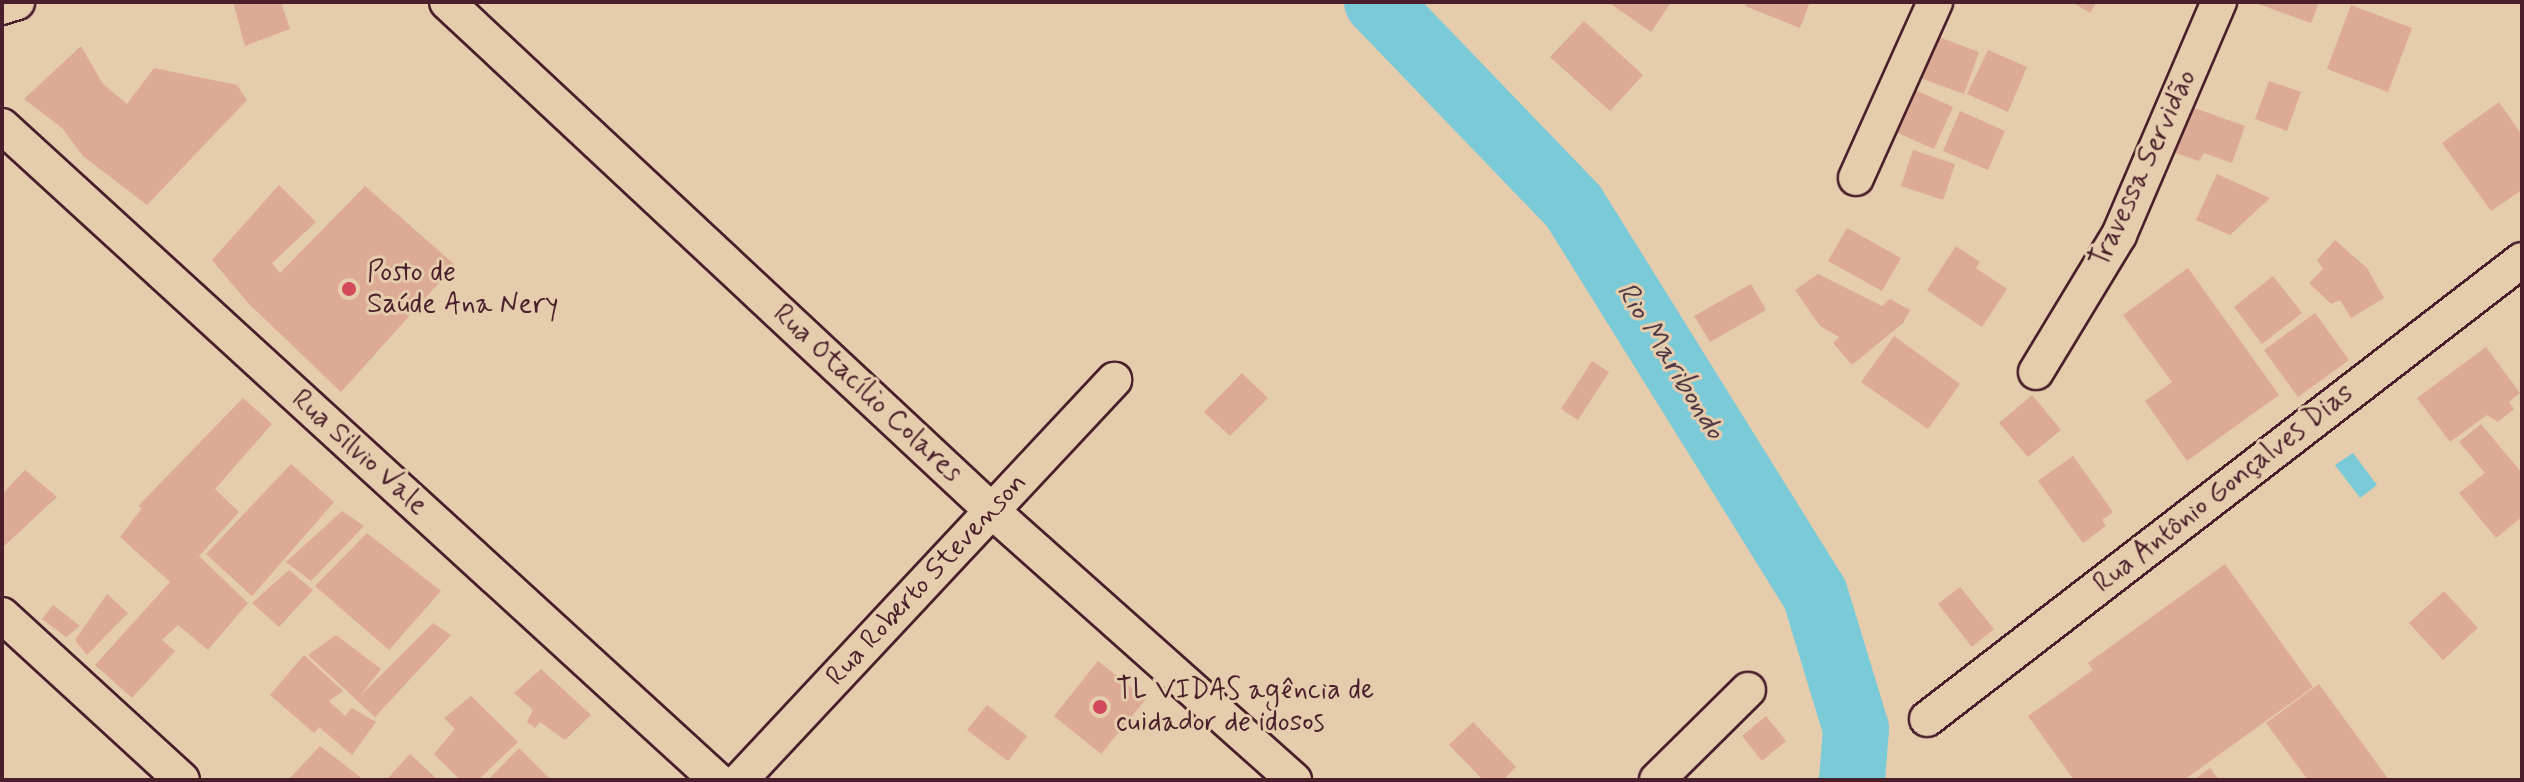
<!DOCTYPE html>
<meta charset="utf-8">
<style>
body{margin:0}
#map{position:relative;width:2524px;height:782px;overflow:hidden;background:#e5ccad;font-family:Mynerve,sans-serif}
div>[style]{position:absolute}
.water>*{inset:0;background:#7bcad7}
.river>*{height:66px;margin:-33px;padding:0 33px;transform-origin:33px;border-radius:33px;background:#7bcad7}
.building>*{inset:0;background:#ddaa96}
.roads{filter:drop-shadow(2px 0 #4a1f2b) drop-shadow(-2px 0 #4a1f2b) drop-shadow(0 2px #4a1f2b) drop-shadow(0 -2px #4a1f2b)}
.minor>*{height:34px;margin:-17px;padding:0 17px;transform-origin:17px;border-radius:17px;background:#e5ccad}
.dots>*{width:22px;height:22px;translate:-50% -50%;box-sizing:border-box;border:4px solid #e5ccad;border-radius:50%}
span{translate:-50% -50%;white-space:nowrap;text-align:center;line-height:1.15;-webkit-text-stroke:6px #e5ccad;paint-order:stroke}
.street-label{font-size:28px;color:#4a1f2b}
.poi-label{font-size:28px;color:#4a1f2b}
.left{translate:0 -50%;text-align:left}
.water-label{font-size:30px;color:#513945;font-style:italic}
.frame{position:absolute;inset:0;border:4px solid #4a1f2b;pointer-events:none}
</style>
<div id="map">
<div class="water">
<i style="clip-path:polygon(2353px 453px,2377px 485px,2360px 498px,2335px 465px)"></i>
</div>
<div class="river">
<i style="left:1377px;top:2px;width:284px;rotate:46.1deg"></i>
<i style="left:1574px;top:207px;width:456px;rotate:58.1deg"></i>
<i style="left:1815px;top:594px;width:141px;rotate:73.1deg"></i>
<i style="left:1856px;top:729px;width:51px;rotate:94.5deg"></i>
</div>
<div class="building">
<i style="clip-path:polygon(233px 2px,281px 2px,290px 29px,245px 46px)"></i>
<i style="clip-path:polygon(1608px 2px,1667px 2px,1670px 4px,1651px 32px)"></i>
<i style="clip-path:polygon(1747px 2px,1810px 2px,1800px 28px,1745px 6px)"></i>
<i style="clip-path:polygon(2072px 2px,2097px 2px,2090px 13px)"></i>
<i style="clip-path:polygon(2253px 2px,2319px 2px,2311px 23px)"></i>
<i style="clip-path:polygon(2351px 5px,2412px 28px,2388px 92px,2327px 69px)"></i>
<i style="clip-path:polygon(1584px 21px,1643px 75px,1610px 111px,1550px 57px)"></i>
<i style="clip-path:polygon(1936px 36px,1979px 52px,1964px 94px,1920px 78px)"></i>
<i style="clip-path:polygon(81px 46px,103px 84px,127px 104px,154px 68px,237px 85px,247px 100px,147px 205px,83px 156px,62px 128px,24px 99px)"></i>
<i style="clip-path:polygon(1988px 50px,2027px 67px,2008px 112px,1967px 94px)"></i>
<i style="clip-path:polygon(2269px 81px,2301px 92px,2287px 131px,2255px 119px)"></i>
<i style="clip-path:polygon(1911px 88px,1953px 107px,1934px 149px,1893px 131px)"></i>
<i style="clip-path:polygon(2499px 102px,2522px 135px,2522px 190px,2491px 211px,2442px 143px)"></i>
<i style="clip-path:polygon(2186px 105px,2245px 126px,2232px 163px,2204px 153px,2199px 161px,2170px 151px)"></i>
<i style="clip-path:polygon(1960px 111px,2005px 131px,1988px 170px,1943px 151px)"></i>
<i style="clip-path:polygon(1913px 150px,1955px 164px,1943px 200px,1901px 186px)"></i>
<i style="clip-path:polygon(2217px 174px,2270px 198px,2230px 235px,2196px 220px)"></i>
<i style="clip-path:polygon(279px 185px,316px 222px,272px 263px,280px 273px,365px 186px,455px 265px,341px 392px,249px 304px,212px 260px)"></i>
<i style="clip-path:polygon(1847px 228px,1901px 258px,1882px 291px,1828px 261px)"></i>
<i style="clip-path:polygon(2335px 240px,2367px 268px,2384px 298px,2351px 318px,2340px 300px,2331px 304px,2309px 283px,2323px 269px,2317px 260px)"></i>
<i style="clip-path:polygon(1956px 246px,1980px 262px,1976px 268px,2007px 289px,1982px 327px,1927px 290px)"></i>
<i style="clip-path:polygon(2188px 268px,2279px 395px,2187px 461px,2145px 401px,2172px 382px,2123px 315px)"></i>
<i style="clip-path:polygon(1818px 274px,1882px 306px,1890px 299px,1910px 310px,1903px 323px,1852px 365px,1833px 343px,1839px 337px,1820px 326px,1795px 290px)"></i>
<i style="clip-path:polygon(2273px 276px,2302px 313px,2262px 344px,2234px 307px)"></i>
<i style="clip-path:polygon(1751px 284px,1766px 310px,1710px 342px,1694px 316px)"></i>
<i style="clip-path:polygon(2315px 313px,2349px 360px,2298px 397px,2264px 350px)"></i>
<i style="clip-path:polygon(1894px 336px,1960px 384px,1928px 429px,1861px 382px)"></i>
<i style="clip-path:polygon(2486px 347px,2520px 393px,2509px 402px,2514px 409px,2498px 422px,2487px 415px,2450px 442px,2417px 398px)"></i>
<i style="clip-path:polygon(1592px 361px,1609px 372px,1578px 420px,1561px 409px)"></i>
<i style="clip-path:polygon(1242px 373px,1268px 398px,1230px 436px,1204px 412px)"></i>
<i style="clip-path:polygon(2032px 395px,2061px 430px,2028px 457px,1999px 423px)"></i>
<i style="clip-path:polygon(243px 398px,272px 424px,215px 489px,239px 512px,199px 556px,248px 603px,208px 650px,178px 625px,162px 640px,175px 651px,132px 698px,95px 665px,170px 582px,120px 537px,142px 508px,138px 506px)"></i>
<i style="clip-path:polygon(2481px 424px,2522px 473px,2522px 517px,2496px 538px,2459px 493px,2485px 473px,2459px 442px)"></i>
<i style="clip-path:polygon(2073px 456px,2113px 512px,2102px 520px,2106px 526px,2083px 543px,2038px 481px)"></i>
<i style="clip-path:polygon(291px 464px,334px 502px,252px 596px,206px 554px)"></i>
<i style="clip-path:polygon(25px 470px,57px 497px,2px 548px,2px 494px)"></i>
<i style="clip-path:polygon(342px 511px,364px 526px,311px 581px,286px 562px)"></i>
<i style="clip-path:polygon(367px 533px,441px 591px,389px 650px,315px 586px)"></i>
<i style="clip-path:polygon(2225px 564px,2313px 687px,2184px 780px,2074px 780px,2028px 716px,2093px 670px,2088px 663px)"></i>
<i style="clip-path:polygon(289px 570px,313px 590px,279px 627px,252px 603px)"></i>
<i style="clip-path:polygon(1960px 587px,1994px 629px,1972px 647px,1938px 604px)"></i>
<i style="clip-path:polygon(2444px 591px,2478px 628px,2443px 660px,2409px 623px)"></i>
<i style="clip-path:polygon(107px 594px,128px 613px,87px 655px,75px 640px)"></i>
<i style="clip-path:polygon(53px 605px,80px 626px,66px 637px,42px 619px)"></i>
<i style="clip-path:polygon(433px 623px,451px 635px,375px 717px,308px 655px,336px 635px,381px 669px,360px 696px)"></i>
<i style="clip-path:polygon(304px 655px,343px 691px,329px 701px,345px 716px,352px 708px,376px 722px,352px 755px,319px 727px,314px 733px,270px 695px)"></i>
<i style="clip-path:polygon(1098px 661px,1146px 699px,1101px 754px,1054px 716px)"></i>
<i style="clip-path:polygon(541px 669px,591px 715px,565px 740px,540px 722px,535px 728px,527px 722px,533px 710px,514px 693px)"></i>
<i style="clip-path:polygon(2319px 684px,2389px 780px,2308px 780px,2266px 723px)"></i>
<i style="clip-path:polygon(471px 696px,518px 742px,478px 780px,460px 780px,434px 754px,455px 729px,444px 718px)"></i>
<i style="clip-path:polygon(987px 705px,1027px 736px,1008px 761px,967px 730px)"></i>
<i style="clip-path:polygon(1766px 716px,1786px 741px,1762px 761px,1742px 736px)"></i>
<i style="clip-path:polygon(1473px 722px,1516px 767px,1503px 780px,1483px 780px,1449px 745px)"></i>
<i style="clip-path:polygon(320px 746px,364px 780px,288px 780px)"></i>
<i style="clip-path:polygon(519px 748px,551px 780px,488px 780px)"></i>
<i style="clip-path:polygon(410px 754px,438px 780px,388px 778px)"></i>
<i style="clip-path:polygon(2210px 768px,2219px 780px,2194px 780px)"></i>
</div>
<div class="roads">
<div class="minor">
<i style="left:447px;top:2px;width:744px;rotate:43.04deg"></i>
<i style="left:991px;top:510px;width:406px;rotate:41.7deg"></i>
<i style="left:2px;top:7px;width:16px;rotate:-18deg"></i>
<i style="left:2px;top:126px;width:969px;rotate:42.45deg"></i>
<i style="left:1856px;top:178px;width:193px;rotate:-65.8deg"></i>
<i style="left:2036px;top:372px;width:160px;rotate:-58.8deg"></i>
<i style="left:2119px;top:235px;width:254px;rotate:-66.8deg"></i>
<i style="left:2px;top:615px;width:244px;rotate:42.5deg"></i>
<i style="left:1927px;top:719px;width:751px;rotate:-37.65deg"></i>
<i style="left:740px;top:780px;width:548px;rotate:-46.92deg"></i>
<i style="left:1657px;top:780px;width:128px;rotate:-44.7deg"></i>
</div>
</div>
<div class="dots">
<i style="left:349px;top:289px;background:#d1495b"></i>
<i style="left:1100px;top:707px;background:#d1495b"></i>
</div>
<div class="street-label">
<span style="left:2144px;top:169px;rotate:-65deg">Travessa Servidão</span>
<span style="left:867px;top:394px;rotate:43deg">Rua Otacílio Colares</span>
<span style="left:359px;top:453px;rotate:42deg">Rua Silvio Vale</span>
<span style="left:2224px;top:489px;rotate:-38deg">Rua Antônio Gonçalves Dias</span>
<span style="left:927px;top:580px;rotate:-47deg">Rua Roberto Stevenson</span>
</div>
<div class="poi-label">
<span class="left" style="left:367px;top:289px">Posto de<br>Saúde Ana Nery</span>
<span class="left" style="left:1116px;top:707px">TL VIDAS agência de<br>cuidador de idosos</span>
</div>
<div class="water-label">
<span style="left:1670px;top:361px;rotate:58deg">Rio Maribondo</span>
</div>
<div class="frame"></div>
</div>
